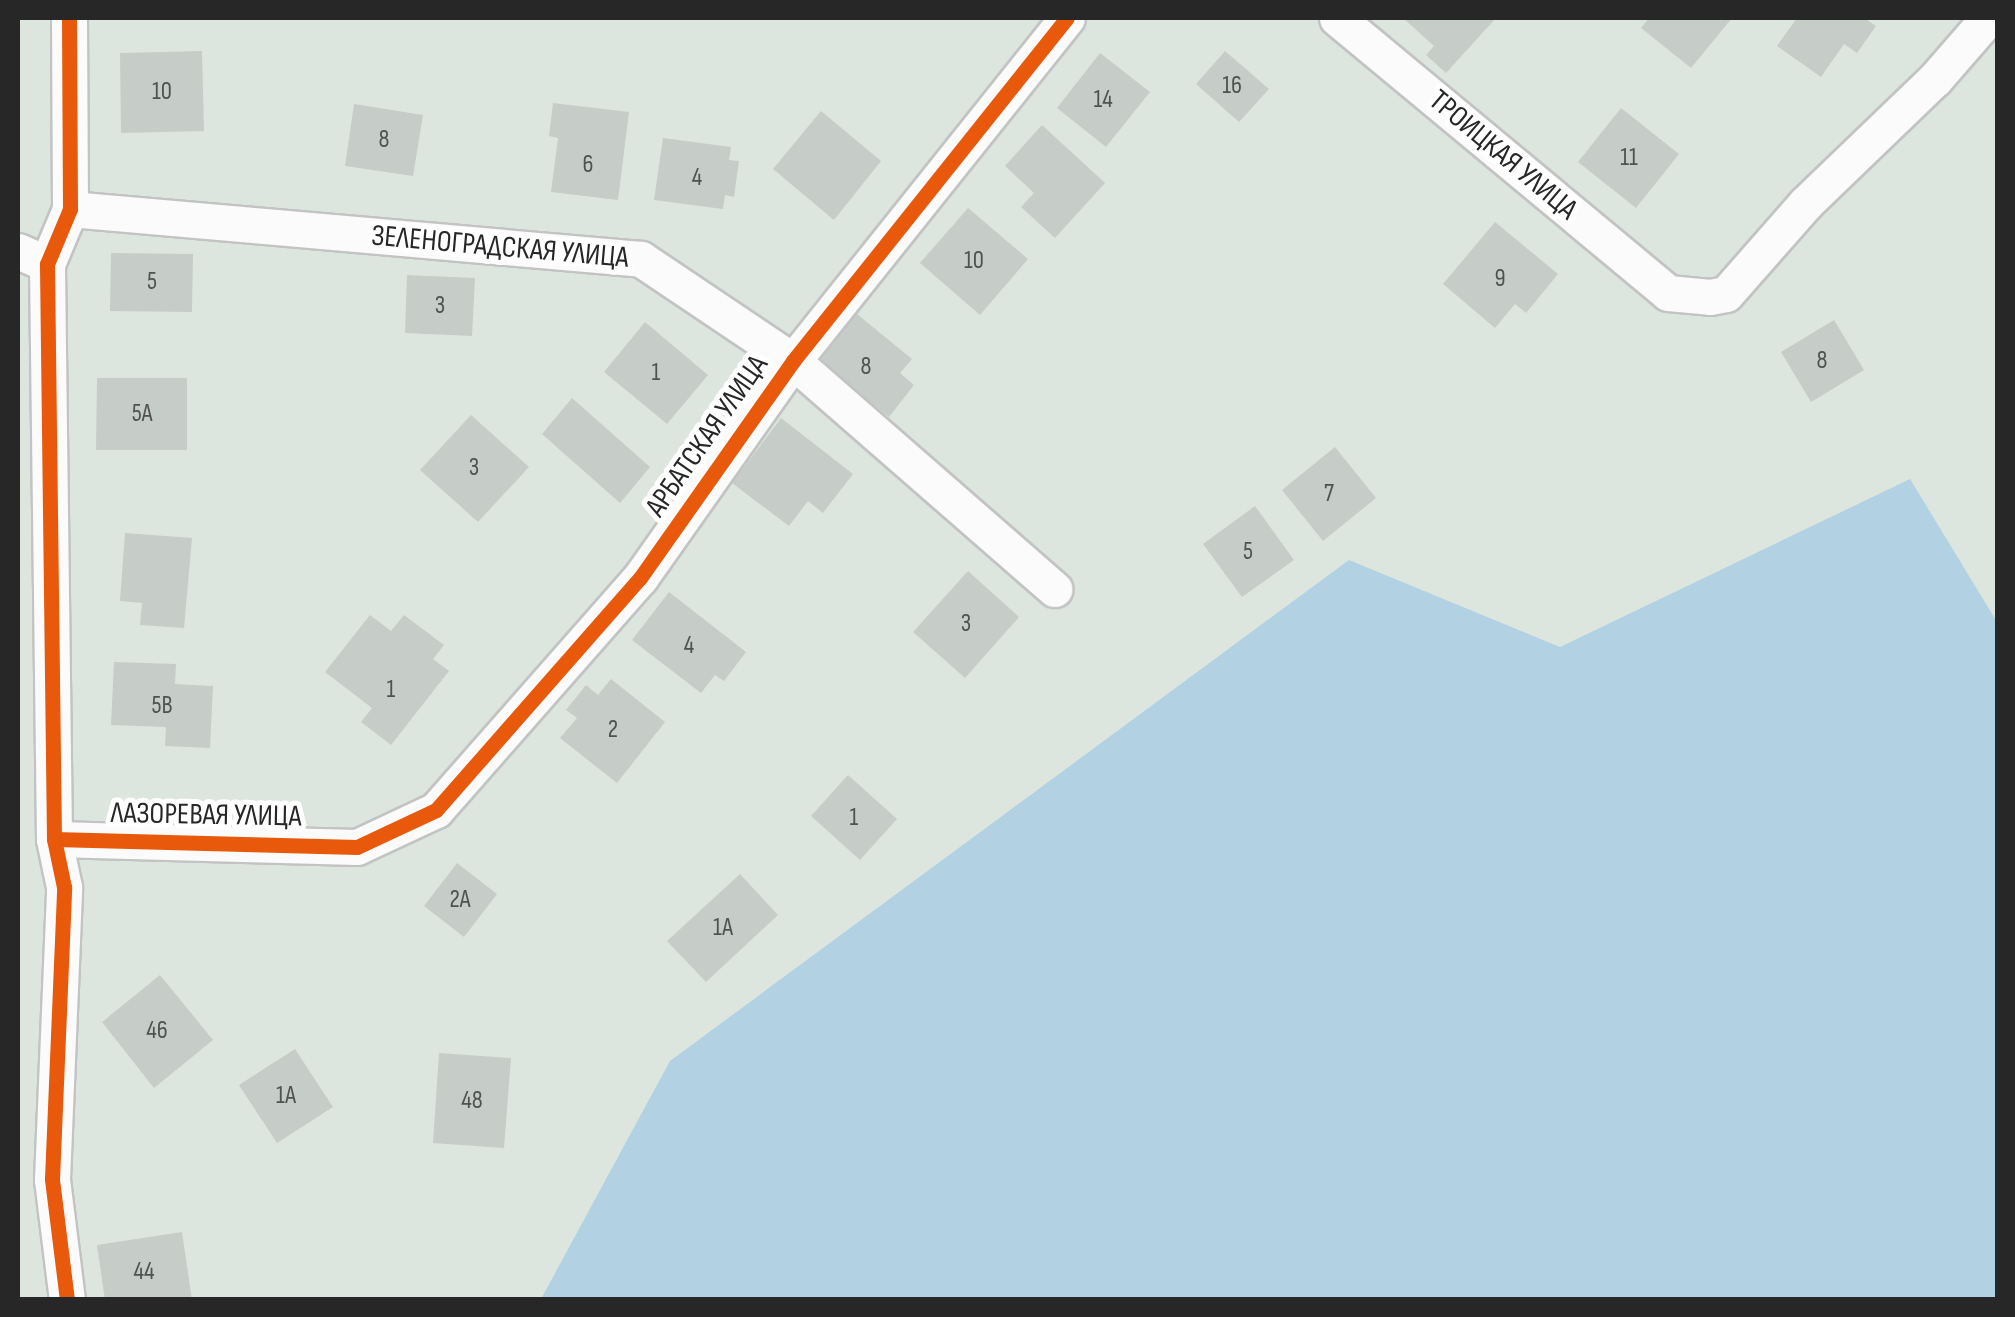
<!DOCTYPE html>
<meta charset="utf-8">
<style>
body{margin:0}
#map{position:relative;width:2015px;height:1317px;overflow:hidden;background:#dce6df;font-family:"Sofia Sans Condensed",sans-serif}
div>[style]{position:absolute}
.green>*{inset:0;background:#b2d1e2}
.building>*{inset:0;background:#c6ccc7}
.roads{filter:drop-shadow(2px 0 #c2c3c2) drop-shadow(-2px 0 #c2c3c2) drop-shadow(0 2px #c2c3c2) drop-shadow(0 -2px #c2c3c2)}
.street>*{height:35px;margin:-17.5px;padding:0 17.5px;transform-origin:17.5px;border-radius:17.5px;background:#fafbfa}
.cycleway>*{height:15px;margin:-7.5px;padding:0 7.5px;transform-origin:7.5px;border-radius:7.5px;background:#e8590c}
span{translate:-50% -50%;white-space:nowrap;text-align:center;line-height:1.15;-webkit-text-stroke:10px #fff;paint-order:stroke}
.number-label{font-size:25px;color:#505251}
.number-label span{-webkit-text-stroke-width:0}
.street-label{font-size:30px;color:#272727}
.frame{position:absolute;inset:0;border:20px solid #272727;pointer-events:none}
</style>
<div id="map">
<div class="green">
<i style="clip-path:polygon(1910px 479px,1997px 622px,1997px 1299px,541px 1299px,670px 1061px,1349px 560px,1560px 647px)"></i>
</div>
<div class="building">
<i style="clip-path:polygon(1403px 18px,1496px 18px,1446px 73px,1426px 55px,1434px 46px)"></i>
<i style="clip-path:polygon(1649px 18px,1732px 18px,1691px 68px,1641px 28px)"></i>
<i style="clip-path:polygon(1797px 18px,1864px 18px,1876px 26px,1857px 53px,1844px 44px,1821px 77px,1777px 46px)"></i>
<i style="clip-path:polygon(202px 51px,204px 131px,121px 133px,120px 53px)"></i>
<i style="clip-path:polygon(1225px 51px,1269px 89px,1239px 122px,1196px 84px)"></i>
<i style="clip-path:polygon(1100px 53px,1150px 92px,1106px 147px,1057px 108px)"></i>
<i style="clip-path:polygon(553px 103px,629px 112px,618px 200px,551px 192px,558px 138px,549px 136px)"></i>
<i style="clip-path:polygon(354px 104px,423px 115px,413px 176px,345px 166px)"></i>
<i style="clip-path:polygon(1621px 108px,1679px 154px,1636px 208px,1578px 162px)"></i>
<i style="clip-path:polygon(821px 111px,881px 161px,834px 220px,773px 169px)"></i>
<i style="clip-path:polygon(1042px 125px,1105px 183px,1055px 238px,1021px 207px,1034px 193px,1005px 166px)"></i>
<i style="clip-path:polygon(663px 138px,731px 147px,729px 160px,739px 161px,734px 197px,725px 195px,723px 209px,654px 200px)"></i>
<i style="clip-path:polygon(968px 208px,1028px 259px,980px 315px,920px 263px)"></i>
<i style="clip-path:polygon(1495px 222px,1558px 274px,1526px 313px,1515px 304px,1495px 328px,1443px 284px)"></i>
<i style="clip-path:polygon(111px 253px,193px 254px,192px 312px,110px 311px)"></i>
<i style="clip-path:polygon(407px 275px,475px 278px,472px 336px,405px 333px)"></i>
<i style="clip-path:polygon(857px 314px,912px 359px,900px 373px,914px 385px,889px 417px,819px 361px)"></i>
<i style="clip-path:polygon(1834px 320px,1864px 370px,1811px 402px,1781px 352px)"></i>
<i style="clip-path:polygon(645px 322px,708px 375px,667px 424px,604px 372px)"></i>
<i style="clip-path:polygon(97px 378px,187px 378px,187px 450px,96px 450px)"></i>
<i style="clip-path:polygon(572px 398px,650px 467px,620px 503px,542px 434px)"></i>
<i style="clip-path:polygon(471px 415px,529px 467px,478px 522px,420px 470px)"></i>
<i style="clip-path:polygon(781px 418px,853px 474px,823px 513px,808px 501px,789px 526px,732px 483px)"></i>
<i style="clip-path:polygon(1335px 447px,1376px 498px,1323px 541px,1282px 490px)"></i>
<i style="clip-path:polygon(1255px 506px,1294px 560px,1242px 597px,1203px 544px)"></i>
<i style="clip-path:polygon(125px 533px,192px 538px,184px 628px,140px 625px,142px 603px,120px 601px)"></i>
<i style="clip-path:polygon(968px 571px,1019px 617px,965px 678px,913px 632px)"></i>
<i style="clip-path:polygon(669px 592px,746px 652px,724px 681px,715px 675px,701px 693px,632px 640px)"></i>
<i style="clip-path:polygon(370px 615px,391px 631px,404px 615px,444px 645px,433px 659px,449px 671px,391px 745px,361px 722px,372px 708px,325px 672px)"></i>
<i style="clip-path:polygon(114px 662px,176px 664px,175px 684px,213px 686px,210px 748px,165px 746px,166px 727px,111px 725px)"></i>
<i style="clip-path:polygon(611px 679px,665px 722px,617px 783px,560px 738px,577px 718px,566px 710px,586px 685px,598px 695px)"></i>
<i style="clip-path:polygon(848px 775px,897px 819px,860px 860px,811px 816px)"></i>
<i style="clip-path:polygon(457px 863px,497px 894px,464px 937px,424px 906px)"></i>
<i style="clip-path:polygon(740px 874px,778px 915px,706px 982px,667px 941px)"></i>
<i style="clip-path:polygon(160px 975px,213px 1040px,154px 1088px,102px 1022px)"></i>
<i style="clip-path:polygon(295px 1049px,333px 1107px,277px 1143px,239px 1085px)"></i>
<i style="clip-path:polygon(439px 1053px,511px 1058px,504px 1148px,433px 1143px)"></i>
<i style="clip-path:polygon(182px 1232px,192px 1300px,105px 1300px,97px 1245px)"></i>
</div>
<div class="roads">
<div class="street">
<i style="left:1337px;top:18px;width:430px;rotate:39.7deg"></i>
<i style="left:1668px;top:293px;width:42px;rotate:5.4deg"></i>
<i style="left:1710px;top:297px;width:16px;rotate:-11deg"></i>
<i style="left:1726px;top:294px;width:121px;rotate:-48.7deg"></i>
<i style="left:1806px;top:203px;width:179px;rotate:-43.9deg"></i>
<i style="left:1935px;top:79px;width:81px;rotate:-49deg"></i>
<i style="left:70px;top:209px;width:573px;rotate:5deg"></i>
<i style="left:641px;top:259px;width:183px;rotate:33.9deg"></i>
<i style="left:793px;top:361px;width:347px;rotate:41.1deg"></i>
<i style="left:18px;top:251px;width:32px;rotate:24deg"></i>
<i style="left:54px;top:839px;width:303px;rotate:1.5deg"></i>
<i style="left:357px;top:847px;width:87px;rotate:-25.1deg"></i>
<i style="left:436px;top:810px;width:309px;rotate:-48.7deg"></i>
<i style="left:640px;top:578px;width:266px;rotate:-54.8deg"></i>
<i style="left:793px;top:361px;width:439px;rotate:-51.4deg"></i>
<i style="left:67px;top:1300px;width:122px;rotate:-97.1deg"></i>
<i style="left:52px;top:1179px;width:292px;rotate:-87.6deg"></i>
<i style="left:64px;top:887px;width:49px;rotate:-101.8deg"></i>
<i style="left:54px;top:839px;width:575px;rotate:-90.7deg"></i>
<i style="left:47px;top:264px;width:60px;rotate:-67.3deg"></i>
<i style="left:70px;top:209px;width:191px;rotate:-90.3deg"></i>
</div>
</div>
<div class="cycleway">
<i style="left:54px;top:839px;width:303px;rotate:1.5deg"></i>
<i style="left:357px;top:847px;width:87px;rotate:-25.1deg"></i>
<i style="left:436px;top:810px;width:309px;rotate:-48.7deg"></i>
<i style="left:640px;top:578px;width:266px;rotate:-54.8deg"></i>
<i style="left:793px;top:361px;width:439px;rotate:-51.4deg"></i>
<i style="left:67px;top:1300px;width:122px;rotate:-97.1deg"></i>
<i style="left:52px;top:1179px;width:292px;rotate:-87.6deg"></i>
<i style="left:64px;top:887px;width:49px;rotate:-101.8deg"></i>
<i style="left:54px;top:839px;width:575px;rotate:-90.7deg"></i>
<i style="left:47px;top:264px;width:60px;rotate:-67.3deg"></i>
<i style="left:70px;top:209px;width:191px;rotate:-90.3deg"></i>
</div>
<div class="number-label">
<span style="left:1232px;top:86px">16</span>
<span style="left:162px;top:92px">10</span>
<span style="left:1103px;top:100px">14</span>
<span style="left:384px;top:140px">8</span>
<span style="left:1629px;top:158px">11</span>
<span style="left:588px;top:165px">6</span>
<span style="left:697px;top:178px">4</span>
<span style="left:974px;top:261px">10</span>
<span style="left:1500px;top:279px">9</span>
<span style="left:152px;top:282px">5</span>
<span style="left:440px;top:306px">3</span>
<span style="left:1822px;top:361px">8</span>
<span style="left:866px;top:367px">8</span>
<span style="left:656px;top:373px">1</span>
<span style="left:142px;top:414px">5А</span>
<span style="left:474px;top:468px">3</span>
<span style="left:1329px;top:494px">7</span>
<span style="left:1248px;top:552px">5</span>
<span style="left:966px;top:624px">3</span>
<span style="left:689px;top:646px">4</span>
<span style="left:391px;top:690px">1</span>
<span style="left:162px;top:706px">5В</span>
<span style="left:613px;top:730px">2</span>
<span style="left:854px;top:818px">1</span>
<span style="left:460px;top:900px">2А</span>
<span style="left:723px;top:928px">1А</span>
<span style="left:157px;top:1031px">46</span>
<span style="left:286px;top:1096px">1А</span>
<span style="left:472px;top:1101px">48</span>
<span style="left:144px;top:1272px">44</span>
</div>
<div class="street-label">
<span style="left:1503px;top:155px;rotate:40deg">ТРОИЦКАЯ УЛИЦА</span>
<span style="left:500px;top:247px;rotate:5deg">ЗЕЛЕНОГРАДСКАЯ УЛИЦА</span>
<span style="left:707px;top:436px;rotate:-55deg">АРБАТСКАЯ УЛИЦА</span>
<span style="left:206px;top:815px;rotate:1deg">ЛАЗОРЕВАЯ УЛИЦА</span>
</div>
<div class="frame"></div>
</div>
